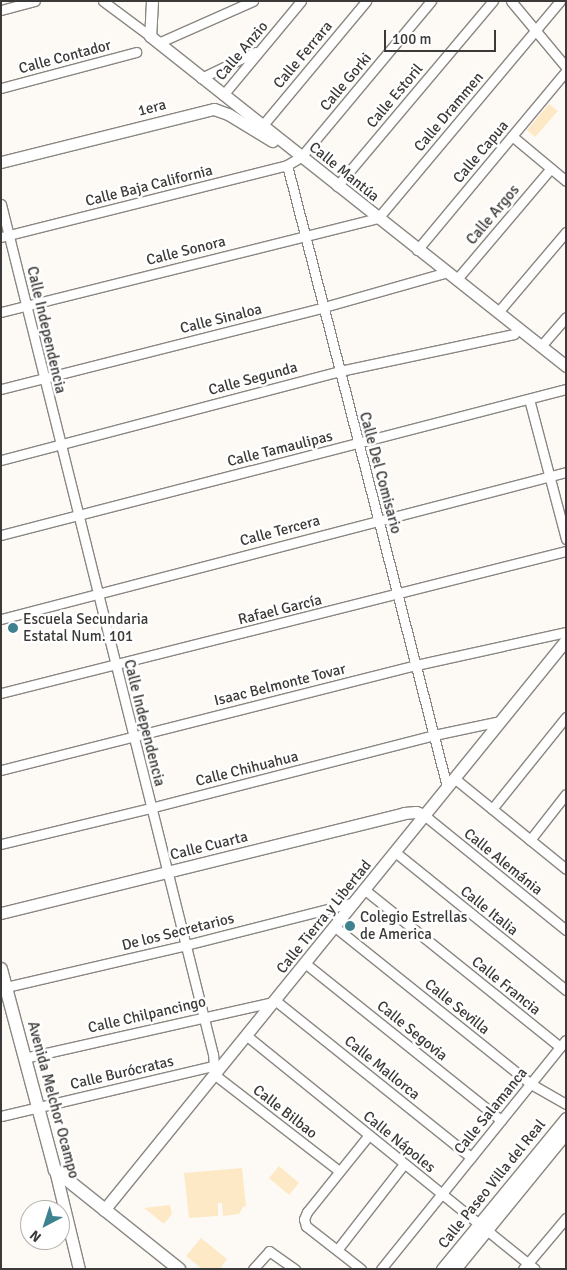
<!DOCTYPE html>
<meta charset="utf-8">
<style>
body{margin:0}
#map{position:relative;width:567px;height:1270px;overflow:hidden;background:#fdfaf5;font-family:Signika,sans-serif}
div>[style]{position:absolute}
.green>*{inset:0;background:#fee9c7}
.roads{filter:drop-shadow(1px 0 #8a8783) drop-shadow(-1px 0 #8a8783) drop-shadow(0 1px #8a8783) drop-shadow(0 -1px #8a8783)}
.minor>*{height:9px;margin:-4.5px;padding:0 4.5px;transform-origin:4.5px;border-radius:4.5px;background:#fff}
.tertiary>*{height:11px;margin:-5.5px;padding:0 5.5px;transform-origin:5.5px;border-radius:5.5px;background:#fff}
.secondary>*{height:12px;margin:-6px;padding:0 6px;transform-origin:6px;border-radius:6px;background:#fff}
.dots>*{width:14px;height:14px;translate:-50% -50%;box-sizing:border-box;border:2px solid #fff;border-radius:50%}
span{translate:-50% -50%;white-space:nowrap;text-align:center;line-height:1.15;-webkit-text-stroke:5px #fff;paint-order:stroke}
.street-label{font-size:15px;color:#3c3a38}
.poi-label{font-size:15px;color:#3c3a38}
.left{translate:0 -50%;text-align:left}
.frame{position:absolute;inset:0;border:2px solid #3c3a38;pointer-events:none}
.north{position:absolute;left:20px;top:1200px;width:50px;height:50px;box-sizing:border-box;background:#fff;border:1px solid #b1b0af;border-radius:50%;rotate:220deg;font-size:14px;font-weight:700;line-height:20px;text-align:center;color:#3c3a38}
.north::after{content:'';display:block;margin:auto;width:18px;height:22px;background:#3d828e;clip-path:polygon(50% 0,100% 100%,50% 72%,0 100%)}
.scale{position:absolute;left:384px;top:30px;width:112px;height:22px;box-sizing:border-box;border:2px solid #3c3a38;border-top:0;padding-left:6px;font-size:15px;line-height:18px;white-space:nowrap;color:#3c3a38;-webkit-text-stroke:4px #fff;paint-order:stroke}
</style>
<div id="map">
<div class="green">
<i style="clip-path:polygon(549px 104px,558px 111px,535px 137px,527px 130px)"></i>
<i style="clip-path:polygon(279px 1166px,299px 1183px,289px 1195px,269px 1178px)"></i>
<i style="clip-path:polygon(242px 1168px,246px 1206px,243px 1207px,239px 1214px,223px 1216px,222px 1203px,218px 1203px,218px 1216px,189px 1218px,184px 1173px)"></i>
<i style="clip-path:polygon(170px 1205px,172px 1214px,164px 1224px,144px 1208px)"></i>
<i style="clip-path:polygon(201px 1238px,227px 1259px,220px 1269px,202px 1269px,186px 1256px)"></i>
</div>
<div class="roads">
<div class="minor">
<i style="left:103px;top:1px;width:59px;rotate:36.7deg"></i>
<i style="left:511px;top:1px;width:86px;rotate:50.2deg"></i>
<i style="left:1px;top:10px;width:35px;rotate:-15deg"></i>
<i style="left:158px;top:43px;width:104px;rotate:-23.9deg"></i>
<i style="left:201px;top:78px;width:60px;rotate:-25.7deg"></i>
<i style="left:1px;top:88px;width:140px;rotate:-14.9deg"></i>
<i style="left:223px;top:95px;width:122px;rotate:-50.3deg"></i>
<i style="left:262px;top:126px;width:163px;rotate:-50.2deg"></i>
<i style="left:512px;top:136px;width:70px;rotate:39.8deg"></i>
<i style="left:287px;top:165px;width:642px;rotate:75.57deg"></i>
<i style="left:337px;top:186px;width:242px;rotate:-49.9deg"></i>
<i style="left:1px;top:204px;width:876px;rotate:76deg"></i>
<i style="left:213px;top:1054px;width:21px;rotate:85deg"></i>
<i style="left:215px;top:1075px;width:157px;rotate:37.7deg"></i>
<i style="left:1px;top:237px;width:295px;rotate:-14.1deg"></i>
<i style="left:287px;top:165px;width:16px;rotate:-30deg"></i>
<i style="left:301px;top:157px;width:203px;rotate:-50.2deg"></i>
<i style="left:417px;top:250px;width:233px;rotate:-50.2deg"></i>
<i style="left:457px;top:279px;width:145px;rotate:-49.7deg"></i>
<i style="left:499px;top:311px;width:104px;rotate:-49.7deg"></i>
<i style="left:1px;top:312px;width:389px;rotate:-14deg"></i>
<i style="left:378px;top:218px;width:283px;rotate:-50deg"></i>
<i style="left:541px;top:346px;width:38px;rotate:-49deg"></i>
<i style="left:1px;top:389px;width:333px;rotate:-14.2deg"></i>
<i style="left:324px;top:307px;width:129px;rotate:-15.8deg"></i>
<i style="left:529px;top:399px;width:145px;rotate:75.2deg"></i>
<i style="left:1px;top:460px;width:350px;rotate:-14.7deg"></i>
<i style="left:340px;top:371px;width:178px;rotate:-12deg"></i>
<i style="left:1px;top:535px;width:584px;rotate:-14.49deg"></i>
<i style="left:1px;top:619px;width:584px;rotate:-14.58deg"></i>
<i style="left:1px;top:693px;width:583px;rotate:-14.11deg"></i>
<i style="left:1px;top:770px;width:428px;rotate:-14.2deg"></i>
<i style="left:416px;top:665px;width:154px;rotate:-12.4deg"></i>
<i style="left:454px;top:778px;width:144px;rotate:39.1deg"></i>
<i style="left:492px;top:809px;width:118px;rotate:-51.2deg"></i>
<i style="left:424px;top:815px;width:183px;rotate:39deg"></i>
<i style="left:530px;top:840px;width:58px;rotate:-52deg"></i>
<i style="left:1px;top:844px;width:153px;rotate:-13.6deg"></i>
<i style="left:150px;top:808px;width:293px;rotate:-14.4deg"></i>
<i style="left:434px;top:735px;width:67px;rotate:-12deg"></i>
<i style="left:395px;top:852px;width:220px;rotate:38.9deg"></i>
<i style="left:365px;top:890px;width:250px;rotate:38.8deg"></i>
<i style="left:335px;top:927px;width:251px;rotate:38.7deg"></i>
<i style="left:531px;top:1084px;width:40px;rotate:29.7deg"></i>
<i style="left:306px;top:964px;width:250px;rotate:38.7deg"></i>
<i style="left:6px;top:987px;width:185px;rotate:-13.1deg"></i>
<i style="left:186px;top:945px;width:174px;rotate:-14.3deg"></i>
<i style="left:247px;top:1036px;width:370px;rotate:39deg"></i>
<i style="left:24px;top:1058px;width:258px;rotate:-12.7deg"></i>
<i style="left:276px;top:1001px;width:250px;rotate:38.7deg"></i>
<i style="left:1px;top:1116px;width:218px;rotate:-13.3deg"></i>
<i style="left:337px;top:1250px;width:109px;rotate:-52.1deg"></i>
<i style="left:253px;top:1269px;width:24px;rotate:-48deg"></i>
<i style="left:269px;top:1251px;width:32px;rotate:35deg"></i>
<i style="left:361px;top:1269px;width:70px;rotate:-142deg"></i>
<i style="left:306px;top:1226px;width:7px;rotate:-106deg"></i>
<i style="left:304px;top:1219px;width:8px;rotate:-67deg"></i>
<i style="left:307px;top:1212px;width:97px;rotate:-51.2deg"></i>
<i style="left:381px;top:1269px;width:294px;rotate:-51.1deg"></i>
<i style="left:523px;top:1269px;width:67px;rotate:-49.9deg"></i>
</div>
<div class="tertiary">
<i style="left:152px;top:1px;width:35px;rotate:93deg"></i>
<i style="left:150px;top:36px;width:531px;rotate:38.42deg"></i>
<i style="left:1px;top:162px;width:219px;rotate:-14deg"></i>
<i style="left:214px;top:109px;width:15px;rotate:20deg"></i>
<i style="left:228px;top:114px;width:52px;rotate:31.5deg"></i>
<i style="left:1px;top:913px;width:415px;rotate:-13.9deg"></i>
<i style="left:404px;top:813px;width:12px;rotate:-5deg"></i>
<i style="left:416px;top:812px;width:9px;rotate:21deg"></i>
<i style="left:55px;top:1170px;width:102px;rotate:76.4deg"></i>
<i style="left:104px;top:1210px;width:734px;rotate:-50.97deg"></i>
<i style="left:442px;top:1269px;width:195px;rotate:-50.6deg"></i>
<i style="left:455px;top:1269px;width:176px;rotate:-50.8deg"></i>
</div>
<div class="secondary">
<i style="left:1px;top:969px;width:208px;rotate:75deg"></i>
<i style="left:55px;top:1170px;width:159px;rotate:38.6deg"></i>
</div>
</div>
<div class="dots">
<i style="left:13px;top:628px;background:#3d828e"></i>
<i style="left:350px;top:926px;background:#3d828e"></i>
</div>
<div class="street-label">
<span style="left:242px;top:51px;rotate:-50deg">Calle Anzio</span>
<span style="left:303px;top:55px;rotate:-50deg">Calle Ferrara</span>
<span style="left:65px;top:57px;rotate:-15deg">Calle Contador</span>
<span style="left:346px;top:82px;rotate:-50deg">Calle Gorki</span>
<span style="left:395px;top:96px;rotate:-50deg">Calle Estoril</span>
<span style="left:152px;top:108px;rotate:-14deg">1era</span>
<span style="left:449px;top:112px;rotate:-50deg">Calle Drammen</span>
<span style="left:481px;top:152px;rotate:-50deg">Calle Capua</span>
<span style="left:344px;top:172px;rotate:39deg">Calle Mantúa</span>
<span style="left:149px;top:186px;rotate:-14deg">Calle Baja California</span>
<span style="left:493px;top:215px;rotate:-50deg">Calle Argos</span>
<span style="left:186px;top:251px;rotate:-14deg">Calle Sonora</span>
<span style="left:221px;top:319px;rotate:-14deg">Calle Sinaloa</span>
<span style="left:46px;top:330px;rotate:77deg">Calle Independencia</span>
<span style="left:253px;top:379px;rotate:-15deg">Calle Segunda</span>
<span style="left:280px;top:449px;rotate:-14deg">Calle Tamaulipas</span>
<span style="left:380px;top:473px;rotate:75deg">Calle Del Comisario</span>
<span style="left:280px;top:531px;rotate:-15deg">Calle Tercera</span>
<span style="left:280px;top:610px;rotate:-14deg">Rafael García</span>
<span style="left:280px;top:685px;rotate:-14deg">Isaac Belmonte Tovar</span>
<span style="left:144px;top:723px;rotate:76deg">Calle Independencia</span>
<span style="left:247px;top:769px;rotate:-14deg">Calle Chihuahua</span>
<span style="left:209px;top:846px;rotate:-14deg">Calle Cuarta</span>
<span style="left:503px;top:862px;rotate:39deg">Calle Alemánia</span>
<span style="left:489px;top:911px;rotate:39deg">Calle Italia</span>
<span style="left:324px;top:917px;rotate:-51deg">Calle Tierra y Libertad</span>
<span style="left:178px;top:932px;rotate:-14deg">De los Secretarios</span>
<span style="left:506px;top:986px;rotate:39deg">Calle Francia</span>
<span style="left:457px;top:1007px;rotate:39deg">Calle Sevilla</span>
<span style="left:147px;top:1015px;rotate:-13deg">Calle Chilpancingo</span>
<span style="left:412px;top:1031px;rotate:39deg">Calle Segovia</span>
<span style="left:382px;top:1068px;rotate:39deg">Calle Mallorca</span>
<span style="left:122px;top:1073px;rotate:-13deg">Calle Burócratas</span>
<span style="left:53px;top:1100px;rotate:75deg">Avenida Melchor Ocampo</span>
<span style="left:491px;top:1111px;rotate:-51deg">Calle Salamanca</span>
<span style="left:285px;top:1112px;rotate:38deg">Calle Bilbao</span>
<span style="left:399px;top:1142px;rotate:39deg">Calle Nápoles</span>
<span style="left:492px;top:1184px;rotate:-51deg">Calle Paseo Villa del Real</span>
</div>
<div class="poi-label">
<span class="left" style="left:23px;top:628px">Escuela Secundaria<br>Estatal Num. 101</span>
<span class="left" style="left:360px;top:926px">Colegio Estrellas<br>de America</span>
</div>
<div class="frame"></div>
<div class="north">N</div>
<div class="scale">100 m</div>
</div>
